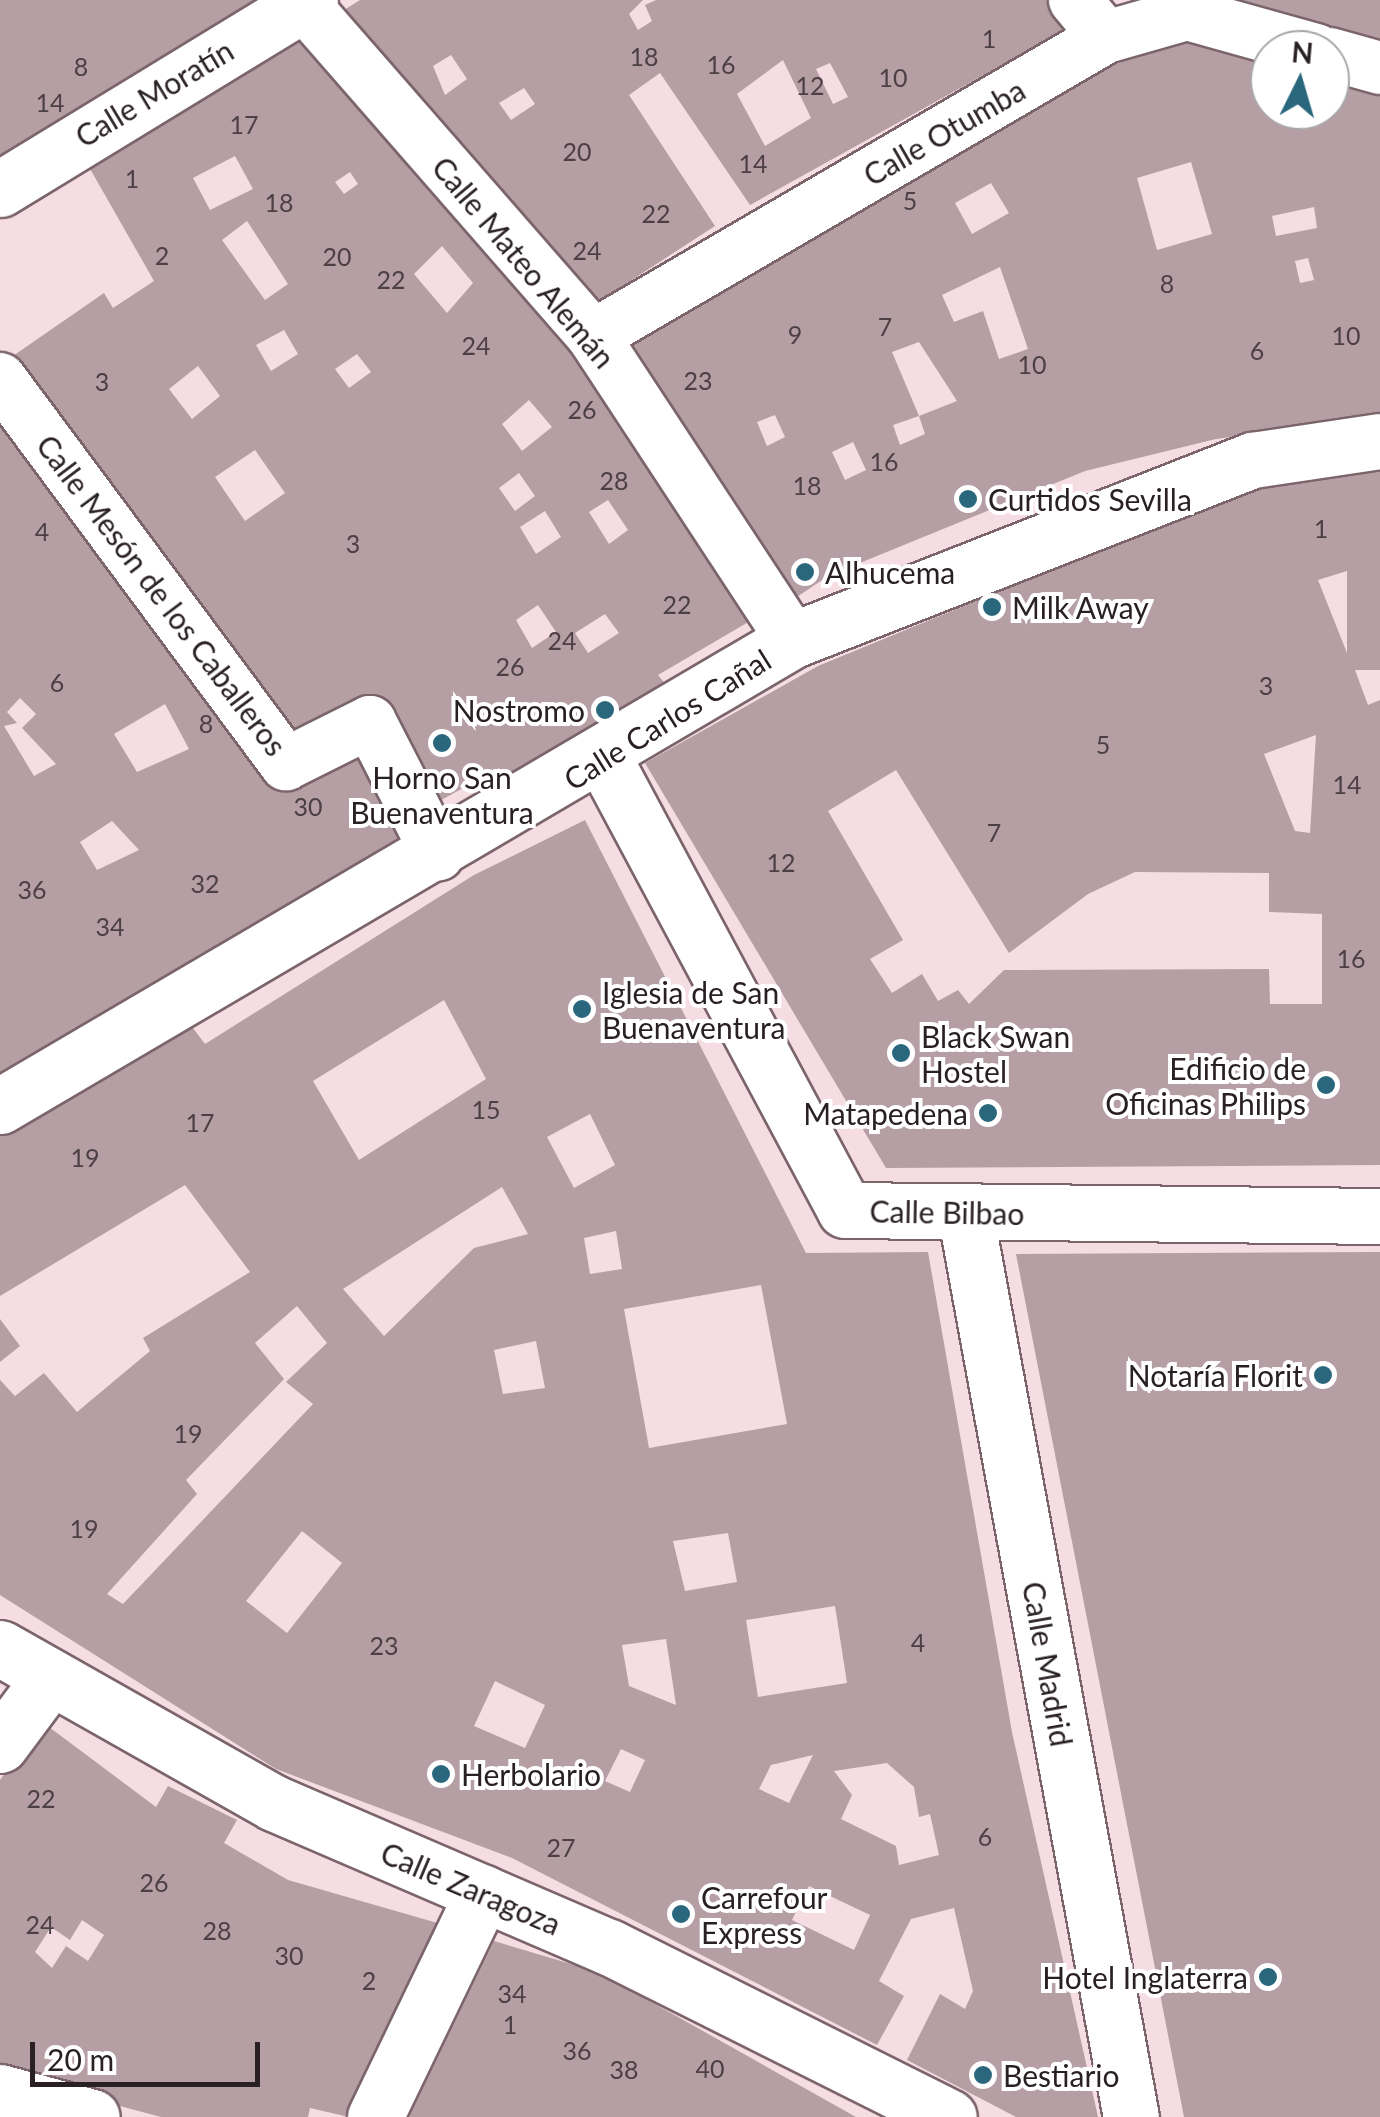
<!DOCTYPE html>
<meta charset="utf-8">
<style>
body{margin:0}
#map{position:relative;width:1380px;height:2117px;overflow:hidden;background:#f6dde4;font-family:Lato,sans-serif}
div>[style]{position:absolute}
.building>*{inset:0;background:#b69ea5}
.roads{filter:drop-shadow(2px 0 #7b656b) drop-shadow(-2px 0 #7b656b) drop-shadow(0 2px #7b656b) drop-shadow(0 -2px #7b656b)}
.pedestrian>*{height:52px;margin:-26px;padding:0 26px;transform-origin:26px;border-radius:26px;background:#fff}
.minor>*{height:55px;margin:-27.5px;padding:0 27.5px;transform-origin:27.5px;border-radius:27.5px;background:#fff}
.dots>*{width:28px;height:28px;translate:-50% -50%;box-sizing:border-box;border:5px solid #fff;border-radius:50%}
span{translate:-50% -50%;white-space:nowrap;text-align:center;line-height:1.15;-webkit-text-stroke:8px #fff;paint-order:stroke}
.number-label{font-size:25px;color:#4c4044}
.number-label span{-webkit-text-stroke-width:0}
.street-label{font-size:30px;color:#292023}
.poi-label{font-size:30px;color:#292023}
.left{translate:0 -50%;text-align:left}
.right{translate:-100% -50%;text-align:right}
.north{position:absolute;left:1250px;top:30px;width:100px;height:100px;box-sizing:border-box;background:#fff;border:2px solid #a9a6a7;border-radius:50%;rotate:5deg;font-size:28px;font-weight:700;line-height:40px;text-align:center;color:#292023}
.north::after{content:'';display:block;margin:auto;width:35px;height:45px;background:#2a677d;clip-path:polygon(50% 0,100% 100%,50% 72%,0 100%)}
.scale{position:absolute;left:30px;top:2042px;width:230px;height:45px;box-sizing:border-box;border:5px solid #292023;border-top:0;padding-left:12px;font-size:30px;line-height:35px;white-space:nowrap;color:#292023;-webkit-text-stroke:8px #fff;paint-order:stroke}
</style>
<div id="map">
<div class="building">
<i style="clip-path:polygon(0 0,270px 0,0 166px)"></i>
<i style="clip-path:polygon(evenodd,360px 0,643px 0,629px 14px,638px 30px,652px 21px,645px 5px,656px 0,1063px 0,1074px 25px,750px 205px,660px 73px,629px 95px,715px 226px,584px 311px,341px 12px,360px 0,451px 55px,467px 79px,445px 95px,433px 66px,451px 55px,360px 0,783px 60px,811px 118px,765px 146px,737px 94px,783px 60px,360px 0,830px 63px,848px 97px,833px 104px,816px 69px,830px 63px,360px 0,524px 88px,535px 104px,511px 120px,499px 103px,524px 88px)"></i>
<i style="clip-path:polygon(1243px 0,1380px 0,1380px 43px,1243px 1px)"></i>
<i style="clip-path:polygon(evenodd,308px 31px,561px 320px,762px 614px,658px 675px,667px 686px,507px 785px,499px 768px,427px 808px,333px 727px,290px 746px,10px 358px,104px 293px,113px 308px,154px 281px,81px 153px,308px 31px,235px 156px,253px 189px,210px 210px,193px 178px,235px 156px,308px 31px,350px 172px,358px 184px,344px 194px,335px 182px,350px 172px,308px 31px,247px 221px,288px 284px,265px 300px,222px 240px,247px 221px,308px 31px,442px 246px,473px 283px,447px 313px,414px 274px,442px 246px,308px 31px,284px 330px,298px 354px,271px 371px,256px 345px,284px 330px,308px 31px,357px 354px,371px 372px,349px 388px,335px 369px,357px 354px,308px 31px,198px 366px,220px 396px,192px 419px,169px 389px,198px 366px,308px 31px,529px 400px,552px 427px,522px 451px,502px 424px,529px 400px,308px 31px,255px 450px,285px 493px,245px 521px,215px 477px,255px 450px,308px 31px,519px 473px,535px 496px,515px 511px,499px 488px,519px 473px,308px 31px,608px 500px,628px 530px,609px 544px,589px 512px,608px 500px,308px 31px,545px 511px,561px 537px,536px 554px,520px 527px,545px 511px,308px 31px,538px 605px,556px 632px,532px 648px,516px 620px,538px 605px,308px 31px,605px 614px,619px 633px,588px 653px,575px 633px,605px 614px)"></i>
<i style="clip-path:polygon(evenodd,1189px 31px,1270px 56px,1270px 110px,1330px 110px,1330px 74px,1380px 89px,1380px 416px,1216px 439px,1085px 471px,828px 576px,785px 605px,618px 345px,1060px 90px,1189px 31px,1191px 162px,1212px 234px,1157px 250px,1137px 178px,1191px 162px,1189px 31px,991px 183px,1009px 213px,972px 234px,955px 203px,991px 183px,1189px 31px,1314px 207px,1317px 228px,1276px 236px,1272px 216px,1314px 207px,1189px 31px,1308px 258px,1314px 280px,1300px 283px,1295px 261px,1308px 258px,1189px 31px,1000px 267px,1028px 349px,999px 359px,983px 311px,954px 322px,942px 295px,1000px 267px,1189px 31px,919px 342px,957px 401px,919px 416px,925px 434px,900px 445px,893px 425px,919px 416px,892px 352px,919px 342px,1189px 31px,775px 415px,785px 437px,767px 446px,757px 422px,775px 415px,1189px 31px,853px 442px,866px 470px,845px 480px,832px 452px,853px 442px)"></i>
<i style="clip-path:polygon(evenodd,0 412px,282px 781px,368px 739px,414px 831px,0 1072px,0 412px,20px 698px,36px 714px,22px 728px,56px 764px,34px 776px,4px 726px,17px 723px,7px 712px,20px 698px,0 412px,165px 704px,189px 749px,137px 772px,114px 734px,165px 704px,0 412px,112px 821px,139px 850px,97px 870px,80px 842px,112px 821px)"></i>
<i style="clip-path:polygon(evenodd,1380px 470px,1380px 670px,1355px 670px,1368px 705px,1380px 700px,1380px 1165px,886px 1168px,645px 763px,818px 666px,1258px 485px,1380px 470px,1347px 571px,1347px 653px,1318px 580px,1347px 571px,1380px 470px,1316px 735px,1310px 833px,1295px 831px,1264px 754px,1316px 735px,1380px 470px,896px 770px,1009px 953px,1088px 894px,1135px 872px,1269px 873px,1269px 912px,1322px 914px,1322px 1004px,1270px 1004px,1269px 969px,1004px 970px,969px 1004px,958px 990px,938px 1001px,922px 974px,892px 993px,870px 959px,903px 940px,828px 811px,896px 770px)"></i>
<i style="clip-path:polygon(evenodd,585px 820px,806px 1253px,928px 1252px,1012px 1732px,1098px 2117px,1016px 2117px,907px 2060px,940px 1994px,965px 2009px,973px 1991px,954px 1908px,911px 1919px,879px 1981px,904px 1996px,877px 2045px,512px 1858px,276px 1769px,0 1595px,0 1380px,15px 1396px,44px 1373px,77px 1412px,150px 1351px,143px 1338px,250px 1272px,185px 1185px,0 1296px,0 1129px,190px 1024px,205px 1044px,474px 875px,585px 820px,444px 1000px,486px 1079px,359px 1160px,313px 1081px,444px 1000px,585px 820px,590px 1114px,615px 1165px,574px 1188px,547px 1137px,590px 1114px,585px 820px,502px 1187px,528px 1234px,474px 1248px,384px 1336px,343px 1289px,502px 1187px,585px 820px,616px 1231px,622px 1269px,590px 1274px,584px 1238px,616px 1231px,585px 820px,761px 1285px,787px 1424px,649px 1448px,624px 1309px,761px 1285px,585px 820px,297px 1306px,327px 1343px,286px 1382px,313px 1404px,123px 1604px,107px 1594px,197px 1494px,186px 1480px,284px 1379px,255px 1343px,297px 1306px,585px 820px,536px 1341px,545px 1388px,503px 1394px,494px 1350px,536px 1341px,585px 820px,302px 1531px,342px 1563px,287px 1633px,246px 1601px,302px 1531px,585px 820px,728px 1533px,737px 1582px,685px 1591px,673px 1541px,728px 1533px,585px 820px,835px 1606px,847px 1683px,758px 1697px,746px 1620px,835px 1606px,585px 820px,666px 1639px,676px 1705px,629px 1686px,622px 1645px,666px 1639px,585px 820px,495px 1681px,545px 1705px,525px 1748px,474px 1726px,495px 1681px,585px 820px,621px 1749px,645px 1760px,630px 1792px,605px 1781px,621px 1749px,585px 820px,813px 1755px,789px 1803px,759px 1789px,771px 1765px,813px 1755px,585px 820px,887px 1763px,914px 1787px,919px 1817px,930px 1814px,939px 1855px,899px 1865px,896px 1846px,841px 1819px,852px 1795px,834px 1771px,887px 1763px,585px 820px,809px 1886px,870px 1915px,854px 1950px,792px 1920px,809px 1886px)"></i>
<i style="clip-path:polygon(1380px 1252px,1380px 2117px,1184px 2117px,1016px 1254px)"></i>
<i style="clip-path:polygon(0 1319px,20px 1346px,0 1362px)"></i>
<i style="clip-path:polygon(evenodd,41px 1721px,156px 1807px,168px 1786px,237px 1820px,224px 1843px,288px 1880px,441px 1924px,349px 2117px,310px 2108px,308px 2117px,161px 2117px,0 2074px,0 1780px,41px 1721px,82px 1920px,104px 1935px,88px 1961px,66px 1946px,52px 1968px,35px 1952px,51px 1927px,70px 1940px,82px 1920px)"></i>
<i style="clip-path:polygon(494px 1941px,598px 1972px,856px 2117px,409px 2117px)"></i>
</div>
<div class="roads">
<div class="pedestrian">
<i style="left:300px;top:0;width:446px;rotate:48.9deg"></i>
<i style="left:593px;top:336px;width:364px;rotate:56.7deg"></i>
<i style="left:1075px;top:0;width:48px;rotate:50deg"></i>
<i style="left:1330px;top:54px;width:52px;rotate:15.6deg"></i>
<i style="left:593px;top:336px;width:594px;rotate:-30.24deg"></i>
<i style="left:1106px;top:37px;width:84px;rotate:-15.9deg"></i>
<i style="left:1187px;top:14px;width:134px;rotate:15.6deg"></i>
<i style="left:0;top:379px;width:480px;rotate:53.4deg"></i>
<i style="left:286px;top:764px;width:94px;rotate:-26.6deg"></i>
<i style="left:370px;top:722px;width:149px;rotate:62.9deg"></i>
</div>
<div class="minor">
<i style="left:0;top:189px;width:363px;rotate:-31.4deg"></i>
<i style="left:604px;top:759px;width:511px;rotate:61.88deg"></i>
<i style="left:845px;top:1210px;width:535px;rotate:0.64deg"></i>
<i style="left:0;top:1106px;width:920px;rotate:-30.44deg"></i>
<i style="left:793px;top:640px;width:494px;rotate:-21.4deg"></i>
<i style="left:1253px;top:460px;width:128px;rotate:-8.5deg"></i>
<i style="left:965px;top:1212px;width:920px;rotate:79.61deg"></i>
<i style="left:0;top:1648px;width:315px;rotate:29.5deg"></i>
<i style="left:274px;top:1803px;width:365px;rotate:23.3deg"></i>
<i style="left:609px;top:1947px;width:380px;rotate:26.6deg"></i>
<i style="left:0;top:1745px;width:79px;rotate:-53.3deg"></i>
<i style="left:0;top:2092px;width:95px;rotate:15.2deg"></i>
<i style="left:375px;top:2117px;width:249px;rotate:-64.3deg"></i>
</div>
</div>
<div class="dots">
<i style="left:968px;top:499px;background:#2a677d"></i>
<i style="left:805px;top:572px;background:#2a677d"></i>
<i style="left:992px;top:607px;background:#2a677d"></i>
<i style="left:605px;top:710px;background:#2a677d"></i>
<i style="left:442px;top:743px;background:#2a677d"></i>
<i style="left:582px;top:1009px;background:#2a677d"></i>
<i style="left:901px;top:1053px;background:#2a677d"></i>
<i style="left:1326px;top:1085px;background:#2a677d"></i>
<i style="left:988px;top:1113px;background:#2a677d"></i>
<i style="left:1323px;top:1375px;background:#2a677d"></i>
<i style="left:441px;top:1774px;background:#2a677d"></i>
<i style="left:681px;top:1914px;background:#2a677d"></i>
<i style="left:1268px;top:1977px;background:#2a677d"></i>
<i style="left:983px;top:2075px;background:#2a677d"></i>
</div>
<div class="number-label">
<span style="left:989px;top:38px">1</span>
<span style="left:644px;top:56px">18</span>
<span style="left:721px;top:64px">16</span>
<span style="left:81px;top:66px">8</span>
<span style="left:893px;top:77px">10</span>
<span style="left:810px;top:85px">12</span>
<span style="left:50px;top:102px">14</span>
<span style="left:244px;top:124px">17</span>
<span style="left:577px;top:151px">20</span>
<span style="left:753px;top:163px">14</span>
<span style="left:132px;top:178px">1</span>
<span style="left:910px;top:200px">5</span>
<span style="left:279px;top:202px">18</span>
<span style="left:656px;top:213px">22</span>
<span style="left:587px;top:250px">24</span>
<span style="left:162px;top:255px">2</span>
<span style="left:337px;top:256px">20</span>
<span style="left:391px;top:279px">22</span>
<span style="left:1167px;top:283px">8</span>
<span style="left:885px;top:326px">7</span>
<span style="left:795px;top:334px">9</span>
<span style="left:1346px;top:335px">10</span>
<span style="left:476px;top:345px">24</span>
<span style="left:1257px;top:350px">6</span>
<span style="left:1032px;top:364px">10</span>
<span style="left:698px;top:380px">23</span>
<span style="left:102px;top:381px">3</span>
<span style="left:582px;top:409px">26</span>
<span style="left:884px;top:461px">16</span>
<span style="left:614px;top:480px">28</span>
<span style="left:807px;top:485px">18</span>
<span style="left:1321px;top:528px">1</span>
<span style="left:42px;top:531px">4</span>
<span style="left:353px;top:543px">3</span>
<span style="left:677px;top:604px">22</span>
<span style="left:562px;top:640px">24</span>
<span style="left:510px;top:666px">26</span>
<span style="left:57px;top:682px">6</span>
<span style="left:1266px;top:685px">3</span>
<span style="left:206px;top:723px">8</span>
<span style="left:1103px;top:744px">5</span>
<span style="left:1347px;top:784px">14</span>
<span style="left:308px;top:806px">30</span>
<span style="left:994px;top:832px">7</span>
<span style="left:781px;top:862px">12</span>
<span style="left:205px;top:883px">32</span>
<span style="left:32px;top:889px">36</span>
<span style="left:110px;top:926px">34</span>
<span style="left:1351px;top:958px">16</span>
<span style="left:486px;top:1109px">15</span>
<span style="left:200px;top:1122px">17</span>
<span style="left:85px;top:1157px">19</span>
<span style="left:188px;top:1433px">19</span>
<span style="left:84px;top:1528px">19</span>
<span style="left:918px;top:1642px">4</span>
<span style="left:384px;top:1645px">23</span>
<span style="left:41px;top:1798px">22</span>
<span style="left:985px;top:1836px">6</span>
<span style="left:561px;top:1847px">27</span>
<span style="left:154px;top:1882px">26</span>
<span style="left:40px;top:1924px">24</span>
<span style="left:217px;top:1930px">28</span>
<span style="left:289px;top:1955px">30</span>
<span style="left:369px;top:1980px">2</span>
<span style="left:512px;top:1993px">34</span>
<span style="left:510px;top:2024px">1</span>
<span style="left:577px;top:2050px">36</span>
<span style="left:710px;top:2068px">40</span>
<span style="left:624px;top:2069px">38</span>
</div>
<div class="street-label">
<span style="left:154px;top:93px;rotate:-31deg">Calle Moratín</span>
<span style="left:944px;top:132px;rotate:-30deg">Calle Otumba</span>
<span style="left:524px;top:262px;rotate:50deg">Calle Mateo Alemán</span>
<span style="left:162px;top:595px;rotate:53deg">Calle Mesón de los Caballeros</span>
<span style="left:667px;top:719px;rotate:-32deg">Calle Carlos Cañal</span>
<span style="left:947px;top:1212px;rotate:1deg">Calle Bilbao</span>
<span style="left:1048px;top:1664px;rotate:80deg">Calle Madrid</span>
<span style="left:471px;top:1888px;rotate:23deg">Calle Zaragoza</span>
</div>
<div class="poi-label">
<span class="left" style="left:988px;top:499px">Curtidos Sevilla</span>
<span class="left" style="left:825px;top:572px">Alhucema</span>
<span class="left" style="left:1012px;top:607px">Milk Away</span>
<span class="right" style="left:585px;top:710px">Nostromo</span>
<span style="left:442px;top:794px">Horno San<br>Buenaventura</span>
<span class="left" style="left:602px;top:1009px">Iglesia de San<br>Buenaventura</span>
<span class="left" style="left:921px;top:1053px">Black Swan<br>Hostel</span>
<span class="right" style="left:1306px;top:1085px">Edificio de<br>Oficinas Philips</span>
<span class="right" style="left:968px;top:1113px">Matapedena</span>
<span class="right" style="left:1303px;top:1375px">Notaría Florit</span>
<span class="left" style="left:461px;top:1774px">Herbolario</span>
<span class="left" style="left:701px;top:1914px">Carrefour<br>Express</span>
<span class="right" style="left:1248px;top:1977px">Hotel Inglaterra</span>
<span class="left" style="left:1003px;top:2075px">Bestiario</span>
</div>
<div class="north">N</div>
<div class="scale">20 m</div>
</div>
